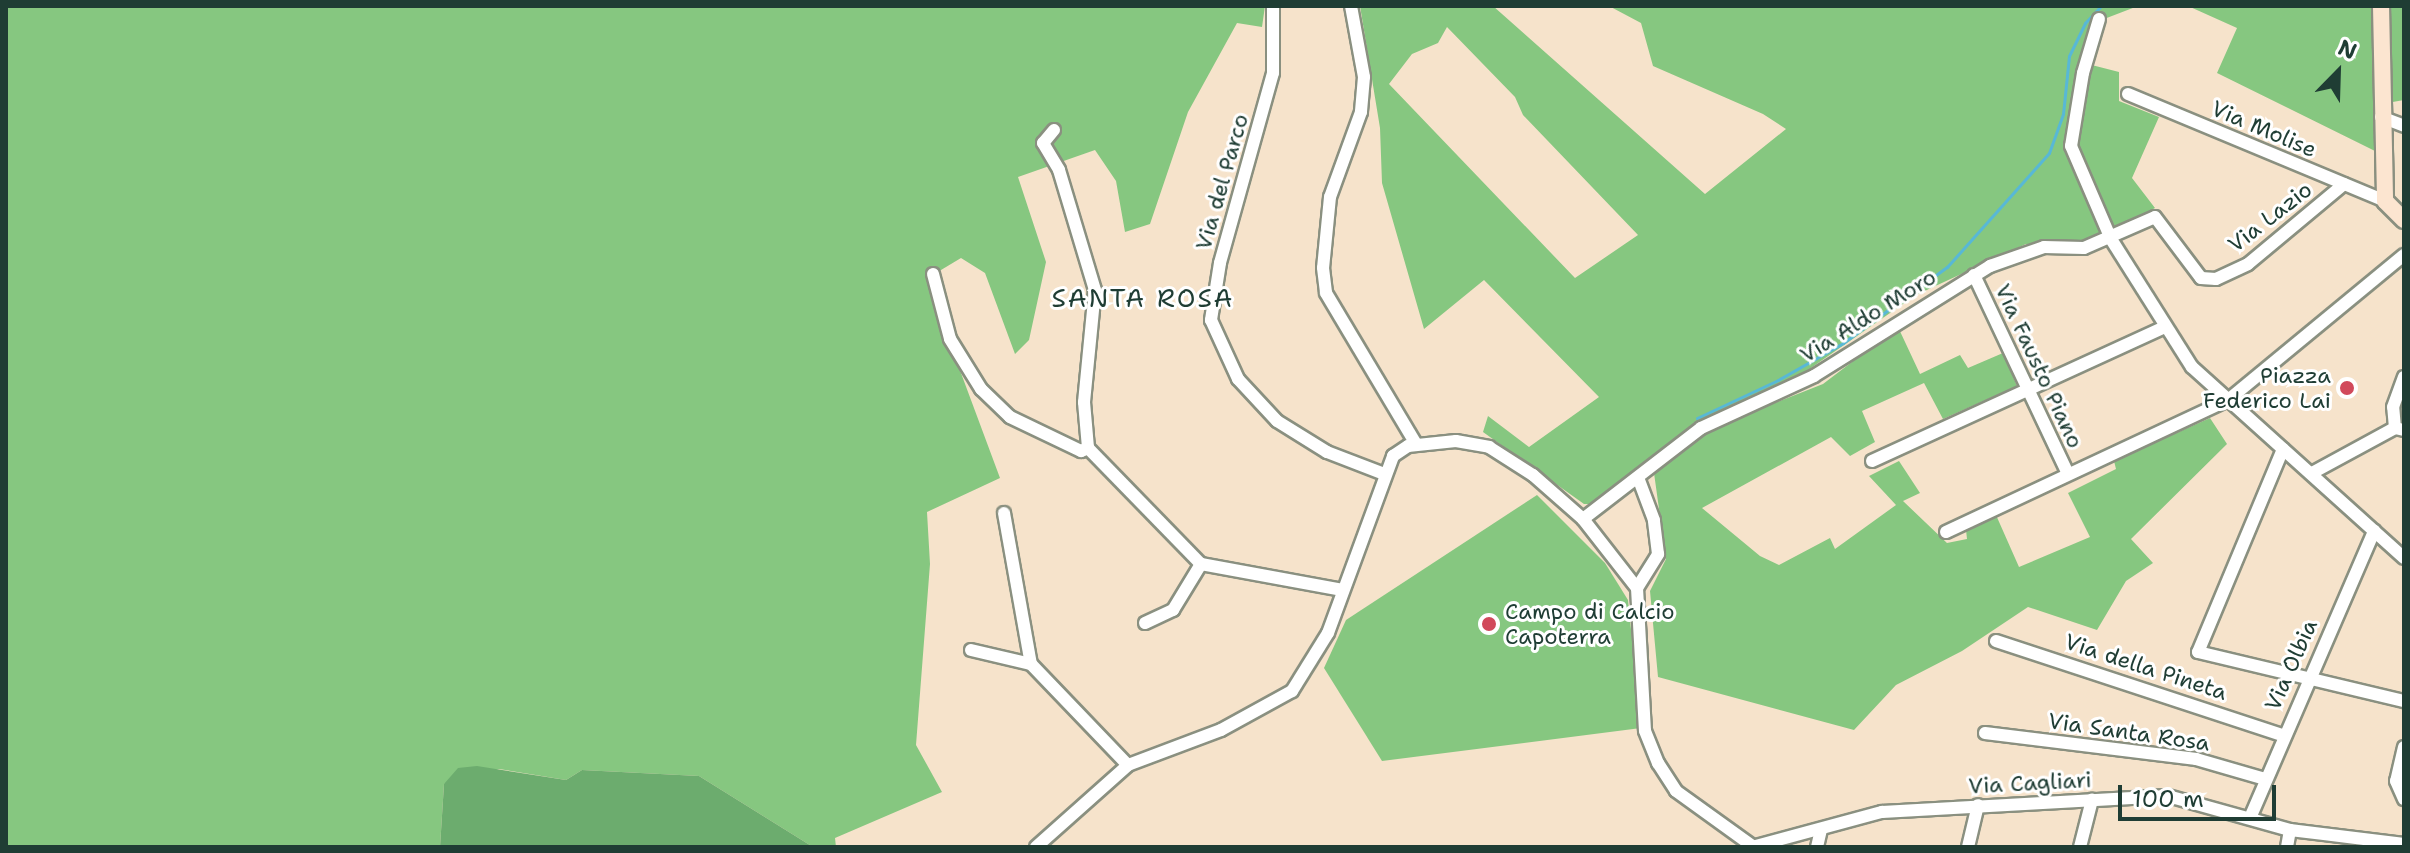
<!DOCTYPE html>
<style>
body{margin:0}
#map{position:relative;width:2410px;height:853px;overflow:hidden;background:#f6e3cb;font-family:"Shantell Sans",sans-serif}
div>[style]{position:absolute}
.green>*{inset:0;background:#86c780}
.forest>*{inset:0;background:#6cac6e}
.stream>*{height:3px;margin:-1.5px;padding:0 1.5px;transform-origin:1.5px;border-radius:1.5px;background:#58b8d6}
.roads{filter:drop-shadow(2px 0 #8a9080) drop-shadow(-2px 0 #8a9080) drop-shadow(0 2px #8a9080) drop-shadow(0 -2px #8a9080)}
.street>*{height:12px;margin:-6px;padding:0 6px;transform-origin:6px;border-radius:6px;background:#fff}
.secondary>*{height:16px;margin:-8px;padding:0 8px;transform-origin:8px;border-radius:8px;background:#fce5d0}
.dots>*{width:22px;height:22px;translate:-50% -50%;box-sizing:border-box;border:4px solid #fff;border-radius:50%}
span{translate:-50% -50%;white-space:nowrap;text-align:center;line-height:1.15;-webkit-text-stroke:6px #fff;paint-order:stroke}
.street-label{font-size:22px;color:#1f3d34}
.poi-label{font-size:22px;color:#1f3d34}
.right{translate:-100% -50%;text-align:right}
.left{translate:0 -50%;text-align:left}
.quarter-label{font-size:26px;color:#1f3d34;letter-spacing:2px}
.frame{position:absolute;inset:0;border:8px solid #1f3d34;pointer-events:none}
.north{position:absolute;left:2298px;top:32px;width:80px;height:80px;-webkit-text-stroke:6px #fff;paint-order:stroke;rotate:23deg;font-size:22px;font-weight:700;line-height:32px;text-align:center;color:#1f3d34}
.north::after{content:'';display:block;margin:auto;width:28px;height:36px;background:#1f3d34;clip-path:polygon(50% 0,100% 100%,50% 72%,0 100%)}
.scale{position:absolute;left:2118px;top:785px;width:158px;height:36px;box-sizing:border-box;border:4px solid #1f3d34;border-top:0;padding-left:10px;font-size:24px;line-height:28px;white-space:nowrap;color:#1f3d34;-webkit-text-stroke:6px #fff;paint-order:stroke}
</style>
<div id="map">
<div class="green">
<i style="clip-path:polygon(6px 6px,1265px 6px,1262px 27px,1237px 23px,1188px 112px,1150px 224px,1125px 232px,1116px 181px,1095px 150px,1018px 177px,1046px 262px,1029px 340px,1015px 354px,985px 273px,961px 258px,926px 279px,1000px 478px,927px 512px,930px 564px,916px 745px,942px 792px,835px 838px,836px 847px,813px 847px,699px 776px,582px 770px,566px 780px,499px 769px,444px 784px,440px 847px,6px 847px)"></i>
<i style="clip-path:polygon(evenodd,1360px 6px,1493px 6px,1705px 194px,1786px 129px,1763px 114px,1653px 66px,1641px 23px,1609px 6px,2138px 6px,2091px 24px,2080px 62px,2119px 72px,2119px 101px,2159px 117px,2132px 178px,2155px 208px,2090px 243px,2026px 244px,1916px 295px,1808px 370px,1697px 423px,1597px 504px,1584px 504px,1483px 432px,1488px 416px,1529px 447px,1599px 397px,1484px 280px,1424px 329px,1382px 183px,1380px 128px,1360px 6px,1447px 27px,1515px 97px,1523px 115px,1638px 235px,1575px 278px,1389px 84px,1412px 54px,1438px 43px,1447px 27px)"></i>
<i style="clip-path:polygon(2188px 6px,2373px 6px,2375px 151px,2217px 73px,2237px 28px)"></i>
<i style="clip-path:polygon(2390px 6px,2404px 6px,2404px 100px,2387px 103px)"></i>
<i style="clip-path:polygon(1898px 327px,1920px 374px,1960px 355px,1968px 368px,2003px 353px,2017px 386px,1943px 419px,1924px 383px,1862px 411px,1875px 442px,1850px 456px,1831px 437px,1702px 508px,1760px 556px,1779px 565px,1830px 538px,1835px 549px,1896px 505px,1869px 476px,1899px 461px,1920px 493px,1903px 501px,1947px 543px,1967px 539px,1966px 530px,1996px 515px,2019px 567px,2090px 537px,2068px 493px,2116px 469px,2114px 461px,2210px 418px,2227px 444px,2131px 539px,2153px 563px,2126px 581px,2097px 630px,2028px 607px,1962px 651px,1896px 685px,1854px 730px,1658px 677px,1650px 591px,1666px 559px,1654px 473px,1706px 430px,1823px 384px)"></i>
<i style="clip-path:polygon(1537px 495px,1605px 563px,1628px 600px,1641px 728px,1382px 761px,1324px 668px,1346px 620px)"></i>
</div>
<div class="forest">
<i style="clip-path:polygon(477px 766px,566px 780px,582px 770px,699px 776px,813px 847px,440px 847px,444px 784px,458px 768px)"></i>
</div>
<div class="stream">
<i style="left:1697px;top:418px;width:89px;rotate:-25.1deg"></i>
<i style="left:1778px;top:380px;width:75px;rotate:-29.6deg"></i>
<i style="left:1843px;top:343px;width:129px;rotate:-36.2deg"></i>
<i style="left:1947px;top:267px;width:153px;rotate:-48.2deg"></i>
<i style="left:2049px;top:153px;width:41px;rotate:-70.3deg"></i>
<i style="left:2063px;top:114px;width:58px;rotate:-84.1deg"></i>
<i style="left:2069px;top:56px;width:37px;rotate:-64deg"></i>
<i style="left:2085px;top:23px;width:23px;rotate:-47deg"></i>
</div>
<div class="roads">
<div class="street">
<i style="left:1273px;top:6px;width:67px;rotate:90deg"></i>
<i style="left:1273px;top:73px;width:197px;rotate:105.6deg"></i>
<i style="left:1220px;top:263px;width:58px;rotate:99deg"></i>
<i style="left:1211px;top:320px;width:65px;rotate:65.4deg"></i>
<i style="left:1238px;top:379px;width:57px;rotate:47.1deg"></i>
<i style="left:1277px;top:421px;width:59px;rotate:31.8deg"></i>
<i style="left:1327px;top:452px;width:61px;rotate:21.1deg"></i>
<i style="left:1351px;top:6px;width:72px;rotate:79.6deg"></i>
<i style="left:1364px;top:77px;width:35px;rotate:95deg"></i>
<i style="left:1361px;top:112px;width:90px;rotate:110deg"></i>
<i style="left:1330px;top:197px;width:71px;rotate:95.6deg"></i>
<i style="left:1323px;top:268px;width:25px;rotate:83deg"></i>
<i style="left:1326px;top:293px;width:176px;rotate:59.2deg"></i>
<i style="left:2099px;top:19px;width:56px;rotate:106.5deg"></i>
<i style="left:2083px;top:73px;width:74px;rotate:99.3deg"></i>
<i style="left:2071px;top:146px;width:101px;rotate:66.7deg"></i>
<i style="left:2111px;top:239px;width:151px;rotate:57.7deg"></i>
<i style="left:2192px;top:367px;width:285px;rotate:42deg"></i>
<i style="left:2128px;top:94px;width:278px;rotate:22.6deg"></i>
<i style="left:2381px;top:117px;width:25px;rotate:21deg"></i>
<i style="left:1054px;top:130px;width:17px;rotate:130deg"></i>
<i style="left:1043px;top:143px;width:31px;rotate:59deg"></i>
<i style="left:1059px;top:170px;width:125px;rotate:73.3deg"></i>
<i style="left:1095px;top:290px;width:113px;rotate:95.6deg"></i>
<i style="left:1084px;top:402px;width:46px;rotate:85deg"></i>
<i style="left:1088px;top:448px;width:162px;rotate:45.8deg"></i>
<i style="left:1201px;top:564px;width:144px;rotate:10.4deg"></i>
<i style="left:933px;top:274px;width:67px;rotate:75.3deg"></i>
<i style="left:950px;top:339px;width:59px;rotate:58.2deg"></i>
<i style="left:981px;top:389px;width:40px;rotate:44deg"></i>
<i style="left:1010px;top:417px;width:79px;rotate:25.6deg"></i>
<i style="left:1081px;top:451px;width:8px;rotate:-23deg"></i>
<i style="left:1974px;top:275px;width:220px;rotate:64.7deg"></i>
<i style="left:2395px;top:428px;width:21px;rotate:-95deg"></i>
<i style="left:2393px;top:407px;width:32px;rotate:-70deg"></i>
<i style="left:2283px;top:449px;width:220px;rotate:112.7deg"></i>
<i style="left:2198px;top:652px;width:212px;rotate:13.4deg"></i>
<i style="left:1872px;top:461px;width:319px;rotate:-24.6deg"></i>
<i style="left:2312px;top:473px;width:94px;rotate:-28.5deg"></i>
<i style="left:2395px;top:428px;width:9px;rotate:13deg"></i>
<i style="left:1004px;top:513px;width:153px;rotate:79.9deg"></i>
<i style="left:1031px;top:664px;width:140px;rotate:46.2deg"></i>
<i style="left:1583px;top:519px;width:149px;rotate:-37.6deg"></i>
<i style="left:1701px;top:428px;width:124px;rotate:-24.7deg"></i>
<i style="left:1814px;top:376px;width:208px;rotate:-32deg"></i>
<i style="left:1990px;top:266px;width:57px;rotate:-19.4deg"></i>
<i style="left:2044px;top:247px;width:40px;rotate:1.4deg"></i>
<i style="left:2084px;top:248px;width:77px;rotate:-23.6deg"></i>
<i style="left:2155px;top:217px;width:76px;rotate:53deg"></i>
<i style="left:2201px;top:278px;width:15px;rotate:4deg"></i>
<i style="left:2216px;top:279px;width:35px;rotate:-25deg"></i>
<i style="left:2248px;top:264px;width:125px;rotate:-39.8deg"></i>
<i style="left:1946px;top:532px;width:311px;rotate:-25.1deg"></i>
<i style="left:2228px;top:400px;width:228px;rotate:-39.5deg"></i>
<i style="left:1637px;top:588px;width:40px;rotate:-58deg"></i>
<i style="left:1658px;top:554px;width:34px;rotate:-97deg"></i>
<i style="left:1654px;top:520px;width:43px;rotate:-110.6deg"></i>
<i style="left:1145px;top:623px;width:31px;rotate:-25deg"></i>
<i style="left:1173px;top:610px;width:54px;rotate:-58.7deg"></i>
<i style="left:1996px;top:641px;width:301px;rotate:18.2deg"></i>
<i style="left:971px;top:650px;width:62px;rotate:13.1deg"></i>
<i style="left:1985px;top:733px;width:213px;rotate:7deg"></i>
<i style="left:2196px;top:759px;width:72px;rotate:16.2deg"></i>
<i style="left:2404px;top:747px;width:35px;rotate:103deg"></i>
<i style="left:2396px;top:781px;width:20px;rotate:66deg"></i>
<i style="left:2250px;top:818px;width:313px;rotate:-66.6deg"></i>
<i style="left:1036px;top:847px;width:123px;rotate:-41.7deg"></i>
<i style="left:1128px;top:765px;width:99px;rotate:-20.6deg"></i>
<i style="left:1221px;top:730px;width:81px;rotate:-28.8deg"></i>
<i style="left:1292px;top:691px;width:68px;rotate:-58.2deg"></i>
<i style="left:1328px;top:633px;width:189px;rotate:-69.8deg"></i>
<i style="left:1393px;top:456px;width:18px;rotate:-34deg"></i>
<i style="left:1408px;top:446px;width:48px;rotate:-5.9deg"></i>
<i style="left:1456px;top:441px;width:34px;rotate:10deg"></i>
<i style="left:1489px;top:447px;width:52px;rotate:32.5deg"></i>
<i style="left:1533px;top:475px;width:67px;rotate:41.3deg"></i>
<i style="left:1583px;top:519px;width:88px;rotate:52deg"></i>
<i style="left:1637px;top:588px;width:143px;rotate:86.8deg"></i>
<i style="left:1645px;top:731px;width:35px;rotate:68deg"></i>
<i style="left:1658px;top:763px;width:33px;rotate:57deg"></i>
<i style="left:1676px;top:791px;width:96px;rotate:35.7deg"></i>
<i style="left:1752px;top:847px;width:135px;rotate:-15.1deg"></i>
<i style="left:1882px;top:812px;width:286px;rotate:-3.2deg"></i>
<i style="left:2168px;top:796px;width:127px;rotate:15.6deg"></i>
<i style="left:2290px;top:830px;width:115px;rotate:7deg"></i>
<i style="left:1817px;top:847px;width:18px;rotate:-77deg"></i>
<i style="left:1968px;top:847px;width:43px;rotate:-76.6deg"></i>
<i style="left:2080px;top:847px;width:49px;rotate:-75.7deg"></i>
<i style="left:2287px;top:847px;width:17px;rotate:-80deg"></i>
</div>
<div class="secondary">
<i style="left:2381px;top:6px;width:195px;rotate:88.8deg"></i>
<i style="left:2385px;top:201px;width:27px;rotate:45deg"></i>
</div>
</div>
<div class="dots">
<i style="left:2347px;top:388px;background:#d1495b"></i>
<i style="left:1489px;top:624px;background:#d1495b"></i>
</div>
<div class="street-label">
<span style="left:2264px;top:129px;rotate:23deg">Via Molise</span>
<span style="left:1222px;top:182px;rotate:-74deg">Via del Parco</span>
<span style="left:2270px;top:217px;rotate:-38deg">Via Lazio</span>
<span style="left:1868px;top:316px;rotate:-32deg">Via Aldo Moro</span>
<span style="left:2039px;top:366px;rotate:65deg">Via Fausto Piano</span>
<span style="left:2291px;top:665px;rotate:-66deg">Via Olbia</span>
<span style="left:2146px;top:667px;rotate:18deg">Via della Pineta</span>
<span style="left:2129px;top:732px;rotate:8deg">Via Santa Rosa</span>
<span style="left:2030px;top:783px;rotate:-3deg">Via Cagliari</span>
</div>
<div class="poi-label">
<span class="right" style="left:2331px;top:388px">Piazza<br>Federico Lai</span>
<span class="left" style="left:1505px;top:624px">Campo di Calcio<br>Capoterra</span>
</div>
<div class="quarter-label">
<span style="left:1143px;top:298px">SANTA ROSA</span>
</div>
<div class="frame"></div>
<div class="north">N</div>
<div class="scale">100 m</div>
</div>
